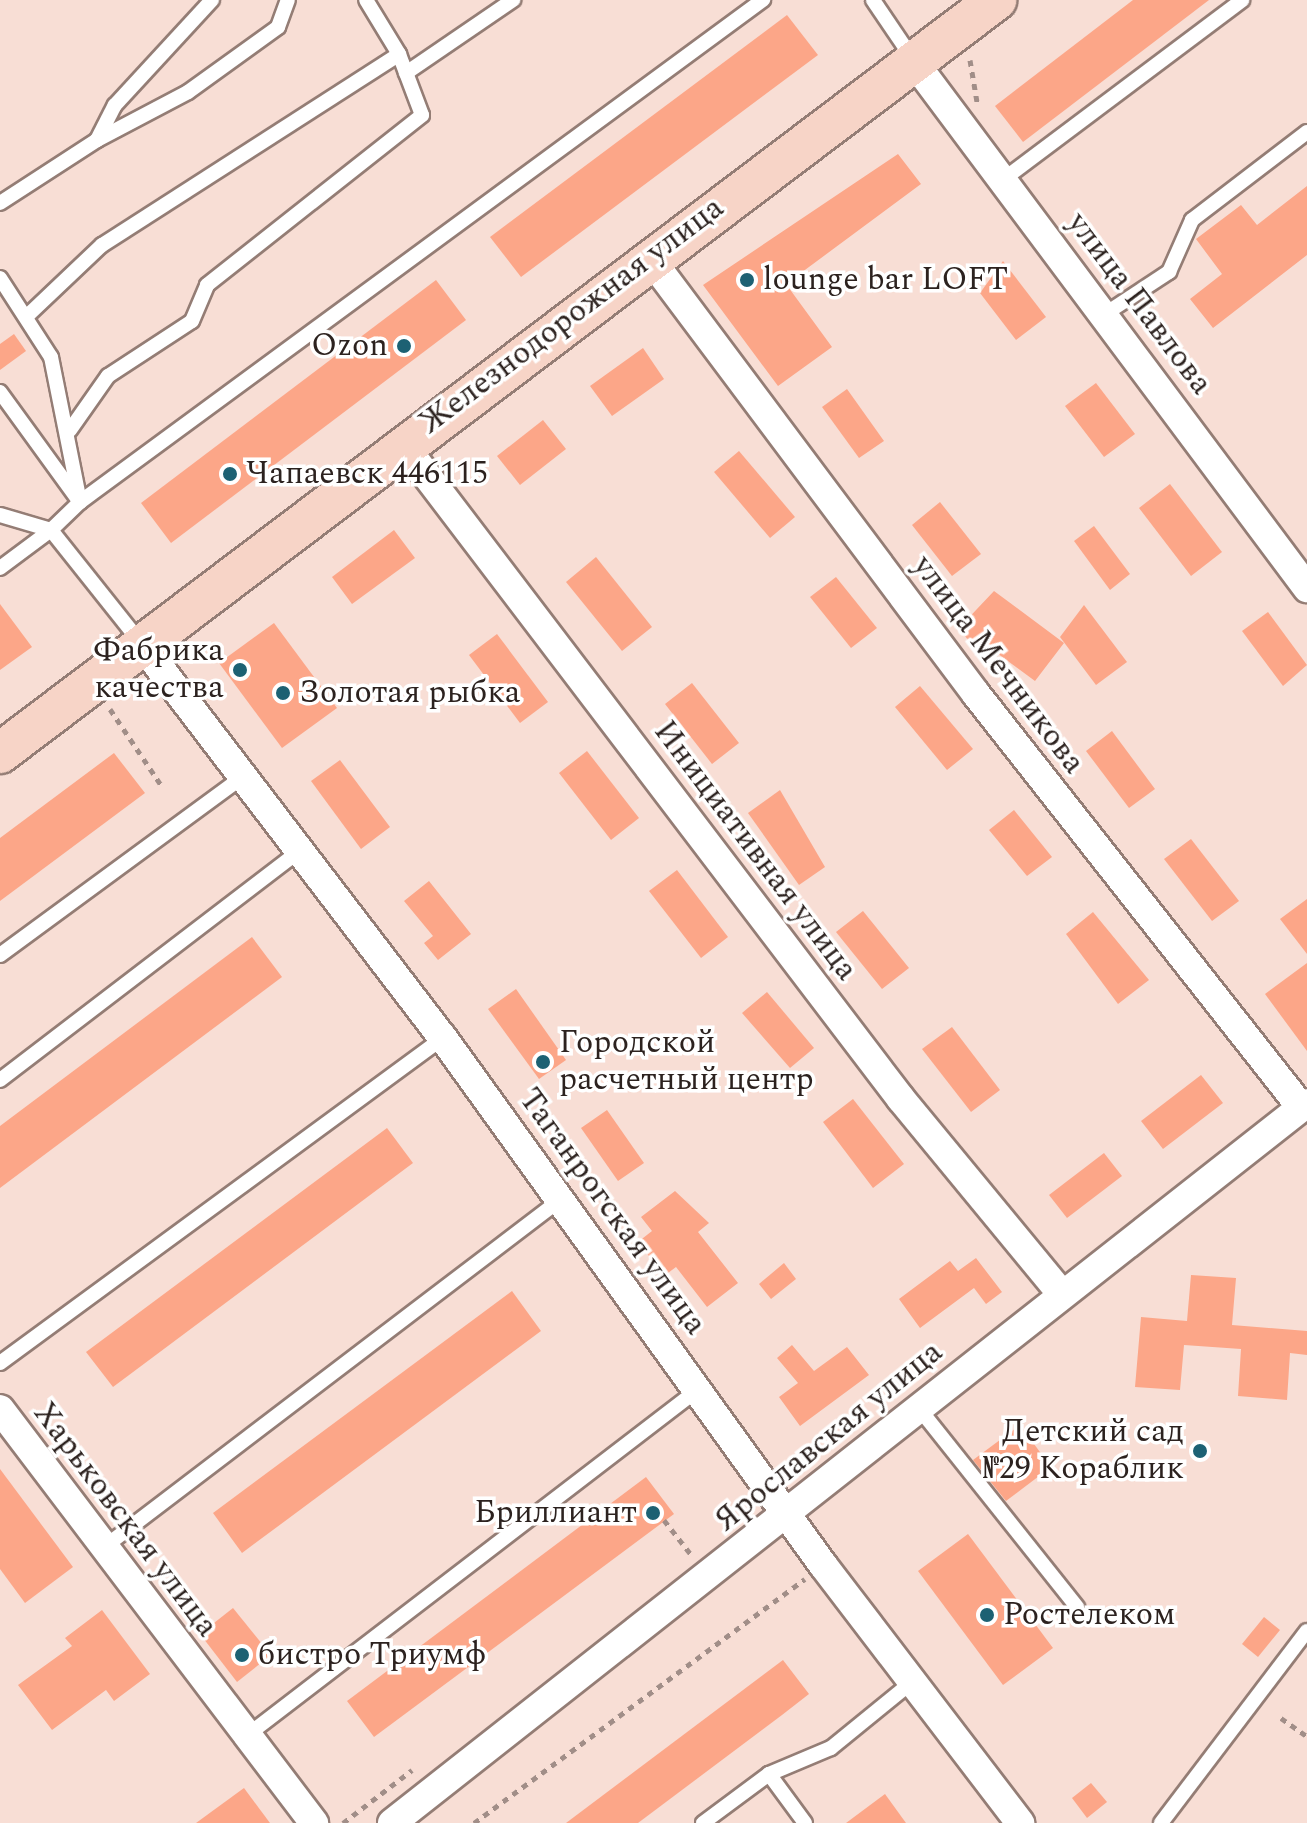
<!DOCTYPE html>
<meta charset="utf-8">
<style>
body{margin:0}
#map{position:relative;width:1307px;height:1823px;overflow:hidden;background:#f8ded5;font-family:Spectral,serif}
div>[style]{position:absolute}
.building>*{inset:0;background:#fca688}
.path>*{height:5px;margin-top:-2.5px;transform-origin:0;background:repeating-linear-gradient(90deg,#a18e88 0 6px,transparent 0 12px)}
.roads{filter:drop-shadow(2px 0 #947d75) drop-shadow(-2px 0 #947d75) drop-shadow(0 2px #947d75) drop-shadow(0 -2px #947d75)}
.service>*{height:14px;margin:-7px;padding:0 7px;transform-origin:7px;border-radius:7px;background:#fff}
.minor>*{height:28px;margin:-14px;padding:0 14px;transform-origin:14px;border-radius:14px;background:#fff}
.secondary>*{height:40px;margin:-20px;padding:0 20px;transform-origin:20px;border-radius:20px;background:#f7d4c7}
.dots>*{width:22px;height:22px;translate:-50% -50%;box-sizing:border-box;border:4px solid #fff;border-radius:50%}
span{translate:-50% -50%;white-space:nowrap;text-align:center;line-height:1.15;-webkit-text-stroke:7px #fff;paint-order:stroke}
.poi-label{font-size:32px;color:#2c221f}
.left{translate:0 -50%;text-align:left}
.right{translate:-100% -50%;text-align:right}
.street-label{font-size:32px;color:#2c221f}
</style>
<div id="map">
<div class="building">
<i style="clip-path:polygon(1133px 0,1209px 0,1023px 142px,995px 106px)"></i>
<i style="clip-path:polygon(787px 15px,818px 55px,521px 277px,490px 237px)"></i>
<i style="clip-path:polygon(898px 154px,921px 184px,786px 284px,832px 347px,778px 386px,703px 285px)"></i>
<i style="clip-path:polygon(1307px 186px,1307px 255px,1213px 328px,1190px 299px,1222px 274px,1196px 239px,1241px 205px,1257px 225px)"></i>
<i style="clip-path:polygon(1003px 261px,1046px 317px,1016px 340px,980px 293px)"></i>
<i style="clip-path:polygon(436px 280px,466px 320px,171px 543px,141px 503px)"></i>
<i style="clip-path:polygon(14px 334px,26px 351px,0 370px,0 344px)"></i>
<i style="clip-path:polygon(643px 348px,664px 379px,612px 416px,590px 386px)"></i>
<i style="clip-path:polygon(1096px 383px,1135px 434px,1104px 457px,1065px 406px)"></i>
<i style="clip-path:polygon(847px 389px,884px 441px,859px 458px,822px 407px)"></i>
<i style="clip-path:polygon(543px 420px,566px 449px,520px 485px,497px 456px)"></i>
<i style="clip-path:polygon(739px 451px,795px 517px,770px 538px,714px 472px)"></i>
<i style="clip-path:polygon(1170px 484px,1222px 552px,1191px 576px,1139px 508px)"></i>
<i style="clip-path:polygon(940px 502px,981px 554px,952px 576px,912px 525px)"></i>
<i style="clip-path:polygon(1094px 526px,1130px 574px,1110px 590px,1074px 541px)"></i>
<i style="clip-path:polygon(394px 530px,415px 558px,352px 604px,332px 577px)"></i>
<i style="clip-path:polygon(596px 557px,652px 627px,622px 651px,566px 582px)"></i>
<i style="clip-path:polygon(836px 577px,877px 628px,851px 648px,810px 597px)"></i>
<i style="clip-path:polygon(994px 591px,1064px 643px,1035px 681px,986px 645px,977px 652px,959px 628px)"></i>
<i style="clip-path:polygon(0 604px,32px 647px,0 670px)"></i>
<i style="clip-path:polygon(1084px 605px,1127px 662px,1096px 685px,1060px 637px)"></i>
<i style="clip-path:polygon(1268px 612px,1307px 665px,1283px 686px,1242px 631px)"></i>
<i style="clip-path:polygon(274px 623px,337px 708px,282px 748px,219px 663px)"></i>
<i style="clip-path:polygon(497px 634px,548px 702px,520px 723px,469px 655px)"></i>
<i style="clip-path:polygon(692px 683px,739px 743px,712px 764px,665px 704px)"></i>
<i style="clip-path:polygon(920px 686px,973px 749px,947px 770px,895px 707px)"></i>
<i style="clip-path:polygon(1112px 731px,1155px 789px,1129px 808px,1086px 751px)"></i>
<i style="clip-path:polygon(587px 751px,639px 818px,611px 840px,559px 773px)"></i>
<i style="clip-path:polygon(114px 753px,145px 793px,0 901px,0 838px)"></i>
<i style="clip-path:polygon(340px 760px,390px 827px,361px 849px,311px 781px)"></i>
<i style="clip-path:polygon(780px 790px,825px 867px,799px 885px,748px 813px)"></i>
<i style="clip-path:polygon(1014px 810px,1052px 857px,1027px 876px,989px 830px)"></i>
<i style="clip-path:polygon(1191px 839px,1239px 901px,1212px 921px,1164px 859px)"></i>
<i style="clip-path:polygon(677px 870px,728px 937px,701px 958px,649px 891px)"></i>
<i style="clip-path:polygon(429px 881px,471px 934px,438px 960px,424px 943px,433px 936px,404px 901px)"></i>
<i style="clip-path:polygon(1307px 899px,1307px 954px,1280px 919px)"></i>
<i style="clip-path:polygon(863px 911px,909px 968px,882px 989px,836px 932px)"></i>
<i style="clip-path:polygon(1093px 912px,1149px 980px,1118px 1004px,1066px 934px)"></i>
<i style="clip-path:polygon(252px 937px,282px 977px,0 1188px,0 1126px)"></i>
<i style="clip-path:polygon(1307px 963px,1307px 1051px,1265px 994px)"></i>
<i style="clip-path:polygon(516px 989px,566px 1060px,539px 1079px,488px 1009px)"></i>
<i style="clip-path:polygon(767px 992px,814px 1048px,790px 1068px,742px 1013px)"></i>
<i style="clip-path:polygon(952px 1027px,1000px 1090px,971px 1112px,922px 1049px)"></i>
<i style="clip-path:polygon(1201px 1075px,1223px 1103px,1163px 1149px,1141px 1121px)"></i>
<i style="clip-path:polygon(853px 1099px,904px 1164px,873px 1188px,823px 1122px)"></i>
<i style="clip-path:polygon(607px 1110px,644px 1163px,618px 1181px,581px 1128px)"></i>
<i style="clip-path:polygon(387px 1128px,413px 1163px,113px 1387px,86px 1352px)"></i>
<i style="clip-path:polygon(1104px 1153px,1122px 1176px,1067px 1218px,1049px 1195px)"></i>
<i style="clip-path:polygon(675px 1191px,709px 1223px,698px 1232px,738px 1283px,707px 1307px,676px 1267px,664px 1276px,638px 1242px,652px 1231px,641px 1217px)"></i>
<i style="clip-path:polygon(976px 1258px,1002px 1292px,986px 1304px,974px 1288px,920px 1328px,899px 1299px,950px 1261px,958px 1271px)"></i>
<i style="clip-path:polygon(784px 1263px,796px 1279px,771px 1299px,759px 1284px)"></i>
<i style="clip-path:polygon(1191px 1275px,1236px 1278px,1232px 1325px,1307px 1331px,1307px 1355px,1290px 1353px,1287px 1400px,1238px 1396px,1241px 1349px,1184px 1345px,1180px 1390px,1135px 1387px,1141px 1317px,1187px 1321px)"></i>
<i style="clip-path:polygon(512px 1291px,541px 1331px,242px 1553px,213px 1513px)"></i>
<i style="clip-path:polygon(792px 1345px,814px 1371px,847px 1347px,869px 1375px,800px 1426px,779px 1397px,798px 1383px,777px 1358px)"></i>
<i style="clip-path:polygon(1020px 1425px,1051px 1467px,1006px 1501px,973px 1460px)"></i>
<i style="clip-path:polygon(0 1469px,73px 1567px,25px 1603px,0 1569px)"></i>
<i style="clip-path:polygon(646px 1477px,674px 1514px,374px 1737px,347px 1701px)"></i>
<i style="clip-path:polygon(968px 1534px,1053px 1648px,1003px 1685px,918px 1571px)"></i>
<i style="clip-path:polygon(233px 1608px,271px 1655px,237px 1682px,200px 1634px)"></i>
<i style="clip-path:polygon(102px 1610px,150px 1674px,114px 1701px,106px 1690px,52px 1730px,18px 1685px,72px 1646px,65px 1638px)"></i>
<i style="clip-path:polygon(1264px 1617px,1280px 1630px,1258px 1657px,1242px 1644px)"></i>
<i style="clip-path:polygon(783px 1660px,809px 1694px,782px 1715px,638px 1823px,566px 1823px)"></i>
<i style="clip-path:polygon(1091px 1783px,1107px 1802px,1087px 1818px,1072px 1798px)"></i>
<i style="clip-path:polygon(244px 1788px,270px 1823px,196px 1823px)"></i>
<i style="clip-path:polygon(885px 1794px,906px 1823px,846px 1823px)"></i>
</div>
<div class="path">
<i style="left:970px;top:60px;width:43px;rotate:80.5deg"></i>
<i style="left:110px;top:709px;width:95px;rotate:56.1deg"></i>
<i style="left:664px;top:1520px;width:47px;rotate:51.9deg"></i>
<i style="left:1281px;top:1718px;width:32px;rotate:35deg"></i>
<i style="left:343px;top:1823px;width:87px;rotate:-37.5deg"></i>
<i style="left:474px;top:1823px;width:411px;rotate:-36.4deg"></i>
</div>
<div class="roads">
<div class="service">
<i style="left:873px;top:0;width:71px;rotate:55.9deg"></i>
<i style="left:406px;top:73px;width:130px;rotate:-34.3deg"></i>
<i style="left:97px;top:140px;width:103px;rotate:-27.8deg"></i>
<i style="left:188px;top:92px;width:111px;rotate:-35.8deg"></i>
<i style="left:278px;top:27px;width:29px;rotate:-70deg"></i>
<i style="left:1004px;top:179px;width:298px;rotate:-36.9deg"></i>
<i style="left:0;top:203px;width:116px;rotate:-33deg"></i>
<i style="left:97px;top:140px;width:39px;rotate:-63deg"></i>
<i style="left:115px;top:105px;width:143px;rotate:-47.3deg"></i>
<i style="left:0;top:278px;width:94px;rotate:57.2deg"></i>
<i style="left:51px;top:357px;width:148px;rotate:78.7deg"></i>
<i style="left:80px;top:502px;width:40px;rotate:136deg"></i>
<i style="left:51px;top:530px;width:53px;rotate:-163.6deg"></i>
<i style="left:1105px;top:314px;width:77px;rotate:-33.3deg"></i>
<i style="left:1169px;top:272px;width:57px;rotate:-66.1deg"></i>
<i style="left:1192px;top:220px;width:145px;rotate:-37.4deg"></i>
<i style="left:26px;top:317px;width:105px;rotate:-43.5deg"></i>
<i style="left:102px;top:245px;width:353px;rotate:-32.7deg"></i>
<i style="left:399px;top:54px;width:63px;rotate:-121.4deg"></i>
<i style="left:0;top:392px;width:136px;rotate:54deg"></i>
<i style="left:80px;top:502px;width:848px;rotate:-36.32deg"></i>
<i style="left:70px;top:430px;width:66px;rotate:-54.9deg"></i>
<i style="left:108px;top:376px;width:100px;rotate:-33.2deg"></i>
<i style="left:192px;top:321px;width:39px;rotate:-67deg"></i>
<i style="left:207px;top:285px;width:274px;rotate:-38.3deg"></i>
<i style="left:422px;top:115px;width:65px;rotate:-110.7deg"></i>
<i style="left:0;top:568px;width:64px;rotate:-36.7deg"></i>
<i style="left:51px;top:530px;width:144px;rotate:51.5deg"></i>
<i style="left:0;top:955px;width:304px;rotate:-36.3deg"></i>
<i style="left:0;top:1080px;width:379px;rotate:-37.4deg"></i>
<i style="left:0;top:1363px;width:549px;rotate:-36.27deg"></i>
<i style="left:918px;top:1407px;width:256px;rotate:51.5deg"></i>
<i style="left:103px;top:1548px;width:574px;rotate:-37.29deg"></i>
<i style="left:245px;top:1737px;width:573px;rotate:-37.49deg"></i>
<i style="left:769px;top:1774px;width:61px;rotate:53.7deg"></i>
<i style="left:703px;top:1823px;width:82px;rotate:-36.6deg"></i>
<i style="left:769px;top:1774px;width:67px;rotate:-22.8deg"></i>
<i style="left:831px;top:1748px;width:104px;rotate:-39.2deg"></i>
<i style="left:1161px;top:1823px;width:241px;rotate:-52.8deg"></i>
</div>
<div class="minor">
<i style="left:914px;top:62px;width:657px;rotate:53.23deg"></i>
<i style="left:649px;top:257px;width:546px;rotate:53.19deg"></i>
<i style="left:976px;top:694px;width:526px;rotate:51.8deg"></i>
<i style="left:402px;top:443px;width:824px;rotate:52.74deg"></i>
<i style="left:901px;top:1099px;width:253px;rotate:50.5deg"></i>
<i style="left:143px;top:646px;width:494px;rotate:52.6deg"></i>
<i style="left:443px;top:1038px;width:650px;rotate:54.21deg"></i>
<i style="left:823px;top:1565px;width:325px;rotate:52.6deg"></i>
<i style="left:0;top:1409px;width:520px;rotate:52.82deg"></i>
<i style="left:392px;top:1823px;width:1164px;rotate:-38.2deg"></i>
</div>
<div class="secondary">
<i style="left:0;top:753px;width:1249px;rotate:-37.09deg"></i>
</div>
</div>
<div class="dots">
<i style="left:747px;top:280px;background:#1d6173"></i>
<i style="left:404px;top:346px;background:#1d6173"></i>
<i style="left:230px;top:474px;background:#1d6173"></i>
<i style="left:240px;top:670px;background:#1d6173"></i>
<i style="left:283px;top:693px;background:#1d6173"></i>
<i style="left:543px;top:1062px;background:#1d6173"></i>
<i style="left:1200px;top:1451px;background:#1d6173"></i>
<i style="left:653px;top:1513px;background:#1d6173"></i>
<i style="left:987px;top:1615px;background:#1d6173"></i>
<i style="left:242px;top:1655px;background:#1d6173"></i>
</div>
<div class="poi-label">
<span class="left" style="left:763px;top:280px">lounge bar LOFT</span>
<span class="right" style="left:388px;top:346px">Ozon</span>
<span class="left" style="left:246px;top:474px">Чапаевск 446115</span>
<span class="right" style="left:224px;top:670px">Фабрика<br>качества</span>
<span class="left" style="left:299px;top:693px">Золотая рыбка</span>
<span class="left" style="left:559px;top:1062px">Городской<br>расчетный центр</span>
<span class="right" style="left:1184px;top:1451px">Детский сад<br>№29 Кораблик</span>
<span class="right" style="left:637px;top:1513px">Бриллиант</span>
<span class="left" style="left:1003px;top:1615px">Ростелеком</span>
<span class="left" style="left:258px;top:1655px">бистро Триумф</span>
</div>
<div class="street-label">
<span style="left:1139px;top:304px;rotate:53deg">улица Павлова</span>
<span style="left:572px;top:316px;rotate:-37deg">Железнодорожная улица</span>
<span style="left:998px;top:665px;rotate:53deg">улица Мечникова</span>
<span style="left:755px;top:851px;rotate:53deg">Инициативная улица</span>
<span style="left:612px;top:1212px;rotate:54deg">Таганрогская улица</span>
<span style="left:829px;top:1437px;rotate:-39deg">Ярославская улица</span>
<span style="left:125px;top:1520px;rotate:53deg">Харьковская улица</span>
</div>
</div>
